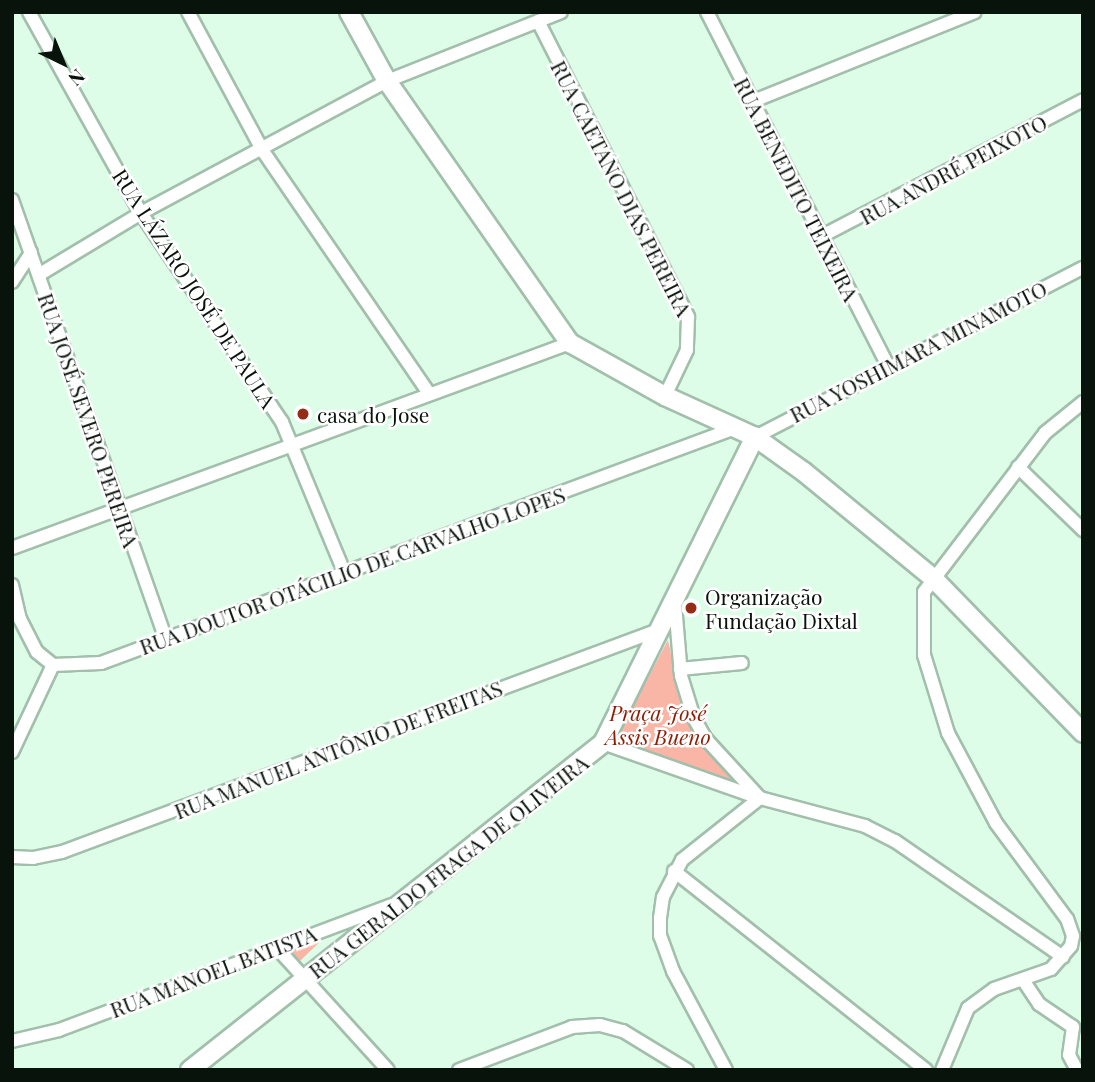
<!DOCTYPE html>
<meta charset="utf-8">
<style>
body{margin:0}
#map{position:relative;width:1095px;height:1082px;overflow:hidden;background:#defde9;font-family:"Playfair Display",serif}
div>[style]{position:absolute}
.green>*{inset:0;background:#f9b5a5}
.roads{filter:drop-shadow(2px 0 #a2bfac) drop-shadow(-2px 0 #a2bfac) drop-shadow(0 2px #a2bfac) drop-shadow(0 -2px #a2bfac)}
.street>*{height:12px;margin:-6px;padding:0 6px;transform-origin:6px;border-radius:6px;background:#fff}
.secondary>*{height:18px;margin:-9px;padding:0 9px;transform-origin:9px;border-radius:9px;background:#fff}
.dots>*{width:19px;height:19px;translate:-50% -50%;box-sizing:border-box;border:4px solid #fff;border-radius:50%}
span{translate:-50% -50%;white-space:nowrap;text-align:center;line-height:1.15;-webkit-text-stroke:5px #fff;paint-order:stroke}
.street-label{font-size:21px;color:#08130c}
.poi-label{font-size:21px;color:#08130c}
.left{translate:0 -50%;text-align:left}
.park-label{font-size:21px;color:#8f1d04;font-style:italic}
.frame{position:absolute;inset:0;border:14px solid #08130c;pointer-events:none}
.north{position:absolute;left:28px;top:28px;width:70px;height:70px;-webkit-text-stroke:5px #fff;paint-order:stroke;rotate:137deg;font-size:19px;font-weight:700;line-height:28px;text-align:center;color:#08130c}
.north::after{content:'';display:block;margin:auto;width:24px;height:32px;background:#08130c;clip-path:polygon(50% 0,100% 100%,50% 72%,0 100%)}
</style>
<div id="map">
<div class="green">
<i style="clip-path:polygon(668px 640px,680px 697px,696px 735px,738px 786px,616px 739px)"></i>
<i style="clip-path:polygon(328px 934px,300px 961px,286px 946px)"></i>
</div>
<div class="roads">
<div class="street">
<i style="left:29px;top:12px;width:230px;rotate:60.9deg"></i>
<i style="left:141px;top:213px;width:252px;rotate:56deg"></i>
<i style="left:282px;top:422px;width:162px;rotate:67.5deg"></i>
<i style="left:188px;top:12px;width:158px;rotate:61.7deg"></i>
<i style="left:263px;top:151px;width:293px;rotate:55.6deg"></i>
<i style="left:707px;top:12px;width:397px;rotate:62.9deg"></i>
<i style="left:538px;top:21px;width:332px;rotate:63.1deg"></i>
<i style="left:688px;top:317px;width:33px;rotate:92deg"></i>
<i style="left:687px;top:350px;width:51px;rotate:115.6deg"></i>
<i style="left:751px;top:102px;width:241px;rotate:-21.9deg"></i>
<i style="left:12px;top:200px;width:466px;rotate:70.7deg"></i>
<i style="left:822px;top:236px;width:294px;rotate:-27.5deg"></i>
<i style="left:40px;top:274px;width:118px;rotate:-31.1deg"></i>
<i style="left:141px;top:213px;width:279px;rotate:-28.2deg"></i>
<i style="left:387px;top:81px;width:187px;rotate:-21.6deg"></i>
<i style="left:12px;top:282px;width:35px;rotate:-57deg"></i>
<i style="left:755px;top:437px;width:369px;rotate:-27.3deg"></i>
<i style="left:1018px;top:467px;width:91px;rotate:44.1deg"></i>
<i style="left:12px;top:548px;width:594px;rotate:-20.17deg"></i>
<i style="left:12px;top:585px;width:35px;rotate:77deg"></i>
<i style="left:20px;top:619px;width:37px;rotate:63deg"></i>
<i style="left:37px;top:652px;width:21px;rotate:39deg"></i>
<i style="left:53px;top:665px;width:48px;rotate:-2.4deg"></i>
<i style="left:101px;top:663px;width:676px;rotate:-20.34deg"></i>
<i style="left:675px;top:604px;width:72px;rotate:85.2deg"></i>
<i style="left:681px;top:676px;width:44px;rotate:72.8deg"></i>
<i style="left:694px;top:718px;width:23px;rotate:61deg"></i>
<i style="left:705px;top:738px;width:81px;rotate:47.5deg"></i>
<i style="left:680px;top:669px;width:62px;rotate:-5.5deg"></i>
<i style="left:603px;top:743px;width:162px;rotate:19.4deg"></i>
<i style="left:12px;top:752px;width:96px;rotate:-64.8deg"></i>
<i style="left:12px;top:857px;width:21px;rotate:3deg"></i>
<i style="left:33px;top:858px;width:30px;rotate:-12deg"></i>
<i style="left:62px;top:852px;width:639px;rotate:-20.42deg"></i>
<i style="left:674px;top:871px;width:321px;rotate:38.3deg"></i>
<i style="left:276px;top:947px;width:166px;rotate:47.7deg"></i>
<i style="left:1023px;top:980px;width:29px;rotate:56deg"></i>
<i style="left:1039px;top:1004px;width:41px;rotate:34.1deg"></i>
<i style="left:1073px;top:1027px;width:28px;rotate:98deg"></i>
<i style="left:1069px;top:1055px;width:17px;rotate:62deg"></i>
<i style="left:12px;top:1041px;width:48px;rotate:-13.2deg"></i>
<i style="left:59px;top:1030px;width:356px;rotate:-20.6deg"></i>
<i style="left:459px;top:1070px;width:121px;rotate:-20.8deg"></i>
<i style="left:572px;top:1027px;width:28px;rotate:-4deg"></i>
<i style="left:600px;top:1025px;width:24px;rotate:15deg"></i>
<i style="left:623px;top:1031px;width:75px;rotate:31.4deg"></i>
<i style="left:726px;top:1070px;width:112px;rotate:-118.2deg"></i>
<i style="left:673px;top:971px;width:37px;rotate:-110deg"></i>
<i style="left:660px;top:936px;width:18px;rotate:-90deg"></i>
<i style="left:660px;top:918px;width:21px;rotate:-82deg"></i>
<i style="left:663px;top:897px;width:42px;rotate:-62.8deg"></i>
<i style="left:682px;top:860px;width:100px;rotate:-38.5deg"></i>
<i style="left:760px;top:798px;width:109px;rotate:14.9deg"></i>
<i style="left:865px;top:826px;width:34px;rotate:27deg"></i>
<i style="left:895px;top:841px;width:204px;rotate:34.6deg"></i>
<i style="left:942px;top:1070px;width:67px;rotate:-67.2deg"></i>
<i style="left:968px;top:1008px;width:32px;rotate:-36deg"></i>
<i style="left:994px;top:989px;width:60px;rotate:-19.3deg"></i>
<i style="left:1051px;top:969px;width:30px;rotate:-49deg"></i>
<i style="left:1071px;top:946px;width:10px;rotate:-79deg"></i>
<i style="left:1073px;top:936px;width:18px;rotate:-109deg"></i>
<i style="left:1067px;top:919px;width:119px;rotate:-126.5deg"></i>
<i style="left:996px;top:823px;width:102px;rotate:-118.1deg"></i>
<i style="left:948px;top:733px;width:82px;rotate:-107.1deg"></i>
<i style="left:924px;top:655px;width:63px;rotate:-90deg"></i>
<i style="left:924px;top:592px;width:200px;rotate:-52.7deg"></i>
<i style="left:1045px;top:433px;width:49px;rotate:-39.2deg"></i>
</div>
<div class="secondary">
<i style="left:349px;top:12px;width:79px;rotate:61.2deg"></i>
<i style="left:387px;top:81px;width:320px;rotate:55.1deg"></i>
<i style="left:570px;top:343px;width:109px;rotate:29.2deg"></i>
<i style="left:665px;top:396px;width:99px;rotate:24.5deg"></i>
<i style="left:755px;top:437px;width:60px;rotate:35.5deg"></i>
<i style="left:804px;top:472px;width:166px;rotate:39.4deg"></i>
<i style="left:932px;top:577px;width:217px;rotate:45.9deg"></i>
<i style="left:190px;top:1070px;width:527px;rotate:-38.37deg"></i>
<i style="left:603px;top:743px;width:342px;rotate:-63.6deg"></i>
</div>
</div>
<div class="dots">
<i style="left:303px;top:414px;background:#952c17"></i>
<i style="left:691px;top:608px;background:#952c17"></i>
</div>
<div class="street-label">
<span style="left:953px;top:169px;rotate:-28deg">RUA ANDRÉ PEIXOTO</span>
<span style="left:622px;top:188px;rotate:63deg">RUA CAETANO DIAS PEREIRA</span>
<span style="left:797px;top:189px;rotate:63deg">RUA BENEDITO TEIXEIRA</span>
<span style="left:195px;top:288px;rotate:57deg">RUA LÁZARO JOSÉ DE PAULA</span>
<span style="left:918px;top:351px;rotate:-27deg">RUA YOSHIMARA MINAMOTO</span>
<span style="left:89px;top:420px;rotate:71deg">RUA JOSÉ SEVERO PEREIRA</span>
<span style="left:352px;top:570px;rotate:-20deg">RUA DOUTOR OTÁCILIO DE CARVALHO LOPES</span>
<span style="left:338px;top:749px;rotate:-21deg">RUA MANUEL ANTÔNIO DE FREITAS</span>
<span style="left:448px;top:866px;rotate:-38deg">RUA GERALDO FRAGA DE OLIVEIRA</span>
<span style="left:213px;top:971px;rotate:-21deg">RUA MANOEL BATISTA</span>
</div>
<div class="poi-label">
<span class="left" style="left:317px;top:414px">casa do Jose</span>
<span class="left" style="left:705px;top:608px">Organização<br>Fundação Dixtal</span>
</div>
<div class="park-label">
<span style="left:658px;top:724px">Praça José<br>Assis Bueno</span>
</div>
<div class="frame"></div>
<div class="north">N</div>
</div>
